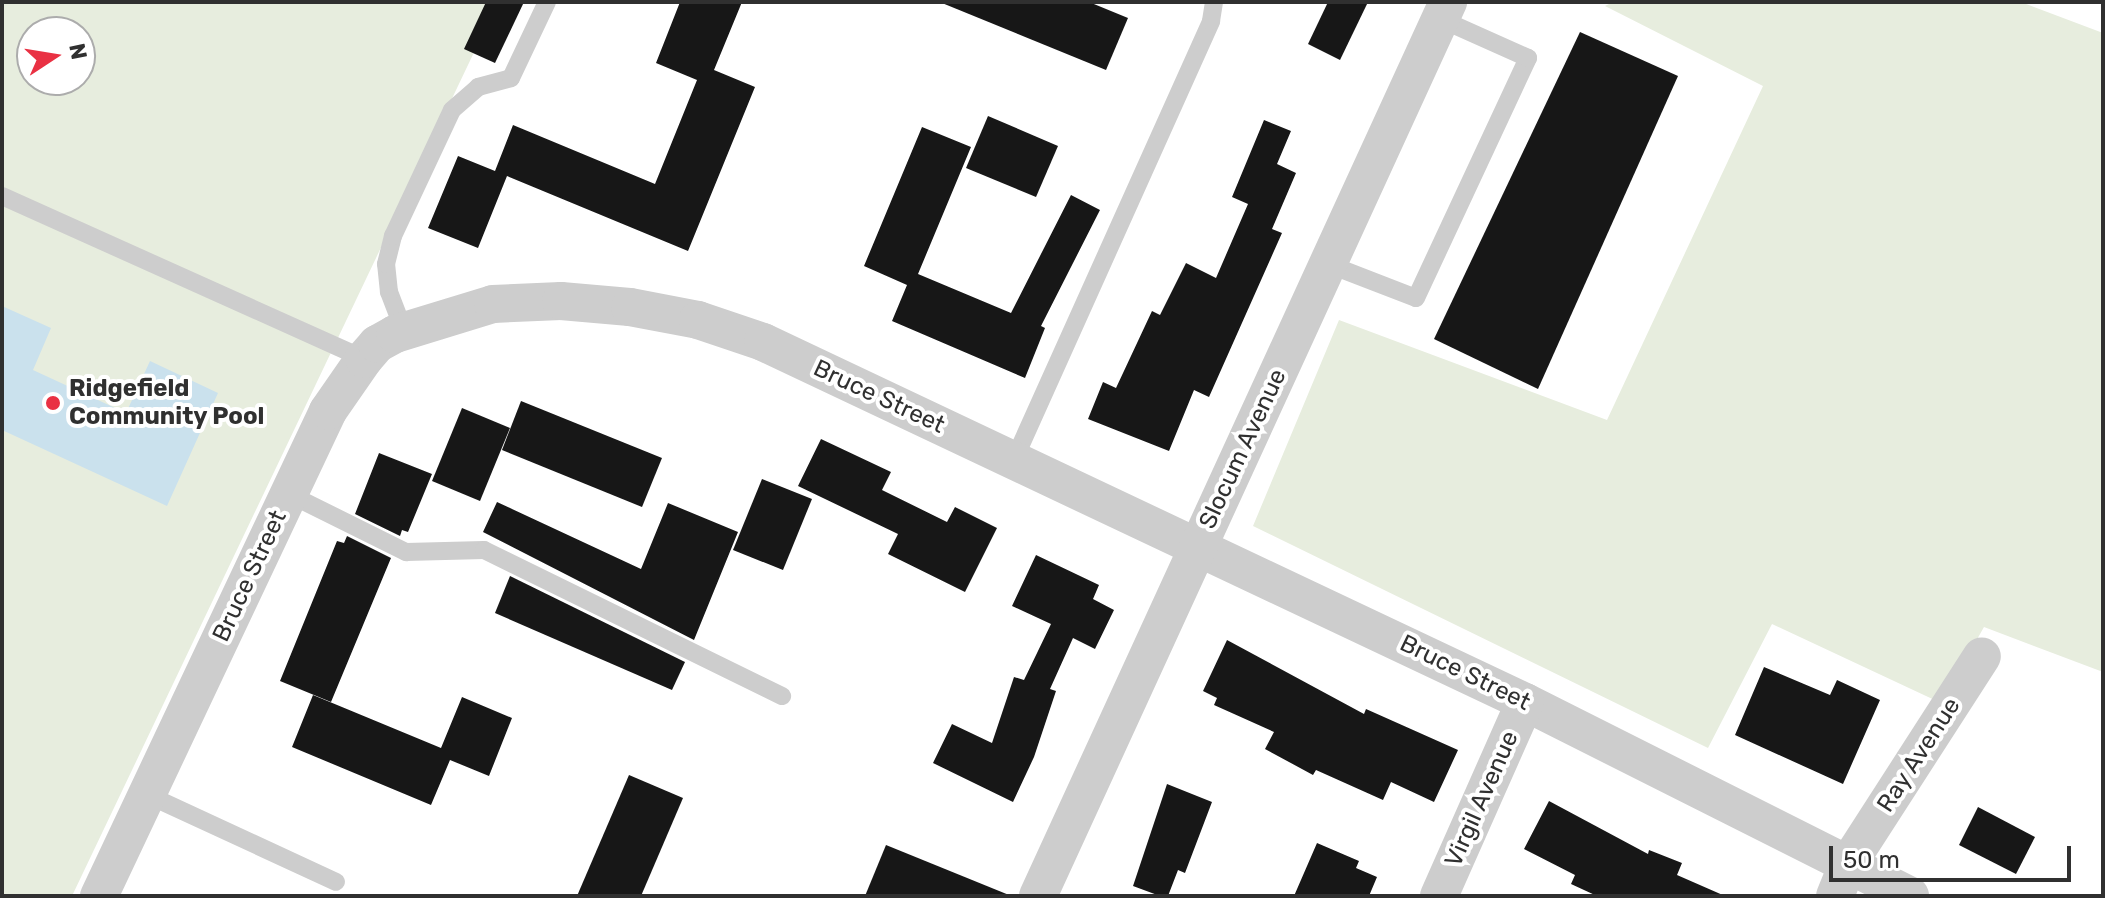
<!DOCTYPE html>
<style>
body{margin:0}
#map{position:relative;width:2105px;height:898px;overflow:hidden;background:#fff;font-family:Rubik,sans-serif}
div>[style]{position:absolute}
.green>*{inset:0;background:#e7edde}
.water>*{inset:0;background:#cae1ed}
.building>*{inset:0;background:#171717}
.lane>*{height:18px;margin:-9px;padding:0 9px;transform-origin:9px;border-radius:9px;background:#cdcdcd}
.street>*{height:38px;margin:-19px;padding:0 19px;transform-origin:19px;border-radius:19px;background:#cdcdcd}
.dots>*{width:22px;height:22px;translate:-50% -50%;box-sizing:border-box;border:4px solid #fff;border-radius:50%}
span{translate:-50% -50%;white-space:nowrap;text-align:center;line-height:1.15;-webkit-text-stroke:8px #fff;paint-order:stroke}
.poi-label{font-size:24px;color:#303030;font-weight:700}
.left{translate:0 -50%;text-align:left}
.street-label{font-size:24px;color:#303030}
.frame{position:absolute;inset:0;border:4px solid #303030;pointer-events:none}
.north{position:absolute;left:16px;top:16px;width:80px;height:80px;box-sizing:border-box;background:#fff;border:2px solid #acacac;border-radius:50%;rotate:78deg;font-size:22px;font-weight:700;line-height:32px;text-align:center;color:#303030}
.north::after{content:'';display:block;margin:auto;width:28px;height:36px;background:#e93143;clip-path:polygon(50% 0,100% 100%,50% 72%,0 100%)}
.scale{position:absolute;left:1829px;top:846px;width:242px;height:36px;box-sizing:border-box;border:4px solid #303030;border-top:0;padding-left:10px;font-size:24px;line-height:28px;white-space:nowrap;color:#303030;-webkit-text-stroke:6px #fff;paint-order:stroke}
</style>
<div id="map">
<div class="green">
<i style="clip-path:polygon(evenodd,2px 2px,498px 2px,72px 896px,2px 896px,2px 2px,32px 32px,80px 32px,80px 80px,32px 80px,32px 32px)"></i>
<i style="clip-path:polygon(1613px 2px,2021px 2px,2103px 33px,2103px 672px,1984px 627px,1941px 703px,1772px 624px,1708px 748px,1253px 526px,1339px 320px,1607px 420px,1763px 86px,1605px 6px)"></i>
</div>
<div class="water">
<i style="clip-path:polygon(2px 306px,51px 328px,33px 370px,126px 413px,150px 361px,218px 393px,167px 506px,2px 430px)"></i>
</div>
<div class="building">
<i style="clip-path:polygon(486px 2px,524px 2px,495px 63px,464px 49px)"></i>
<i style="clip-path:polygon(680px 2px,742px 2px,714px 70px,755px 87px,688px 251px,507px 176px,478px 248px,428px 228px,458px 156px,495px 171px,513px 125px,655px 184px,697px 80px,656px 63px)"></i>
<i style="clip-path:polygon(1089px 2px,1128px 18px,1106px 70px,942px 3px)"></i>
<i style="clip-path:polygon(1328px 2px,1368px 2px,1340px 60px,1308px 44px)"></i>
<i style="clip-path:polygon(1580px 32px,1678px 76px,1538px 389px,1434px 339px)"></i>
<i style="clip-path:polygon(988px 116px,1058px 146px,1036px 197px,966px 168px)"></i>
<i style="clip-path:polygon(1264px 120px,1291px 131px,1277px 164px,1296px 173px,1272px 229px,1282px 233px,1209px 397px,1194px 390px,1169px 451px,1088px 419px,1103px 382px,1116px 388px,1152px 311px,1160px 315px,1186px 263px,1216px 278px,1248px 204px,1232px 197px)"></i>
<i style="clip-path:polygon(922px 127px,971px 147px,918px 274px,1011px 313px,1071px 195px,1100px 210px,1041px 326px,1045px 328px,1025px 378px,892px 321px,907px 285px,864px 266px)"></i>
<i style="clip-path:polygon(521px 401px,662px 458px,642px 507px,502px 450px)"></i>
<i style="clip-path:polygon(462px 408px,510px 428px,480px 501px,432px 481px)"></i>
<i style="clip-path:polygon(821px 439px,891px 472px,882px 490px,947px 522px,955px 507px,997px 528px,965px 592px,888px 554px,898px 534px,798px 486px)"></i>
<i style="clip-path:polygon(379px 453px,432px 474px,408px 532px,402px 530px,400px 536px,355px 514px)"></i>
<i style="clip-path:polygon(762px 479px,812px 499px,783px 570px,733px 550px)"></i>
<i style="clip-path:polygon(497px 502px,641px 569px,668px 503px,738px 532px,694px 640px,483px 532px)"></i>
<i style="clip-path:polygon(347px 536px,391px 558px,331px 702px,280px 681px,337px 541px,344px 543px)"></i>
<i style="clip-path:polygon(1036px 555px,1099px 585px,1093px 599px,1114px 610px,1095px 649px,1073px 638px,1050px 689px,1056px 691px,1034px 757px,1013px 802px,933px 763px,952px 724px,992px 743px,1014px 677px,1024px 680px,1051px 624px,1012px 606px)"></i>
<i style="clip-path:polygon(510px 576px,685px 662px,672px 690px,495px 613px)"></i>
<i style="clip-path:polygon(1227px 640px,1364px 714px,1366px 709px,1458px 750px,1434px 802px,1391px 782px,1383px 800px,1316px 770px,1313px 775px,1265px 749px,1274px 732px,1214px 705px,1217px 698px,1203px 691px)"></i>
<i style="clip-path:polygon(1764px 667px,1830px 695px,1837px 680px,1880px 700px,1843px 784px,1735px 735px)"></i>
<i style="clip-path:polygon(313px 695px,441px 748px,462px 697px,512px 718px,489px 776px,450px 760px,431px 805px,292px 747px)"></i>
<i style="clip-path:polygon(629px 775px,683px 798px,641px 896px,577px 896px)"></i>
<i style="clip-path:polygon(1167px 784px,1212px 802px,1185px 873px,1178px 870px,1168px 896px,1160px 896px,1133px 886px)"></i>
<i style="clip-path:polygon(1549px 801px,1648px 854px,1649px 850px,1682px 863px,1677px 875px,1725px 896px,1597px 896px,1571px 884px,1575px 875px,1524px 849px)"></i>
<i style="clip-path:polygon(1978px 807px,2035px 837px,2016px 874px,1959px 845px)"></i>
<i style="clip-path:polygon(1317px 843px,1359px 861px,1356px 868px,1377px 877px,1369px 896px,1294px 896px)"></i>
<i style="clip-path:polygon(886px 845px,1009px 895px,1009px 896px,865px 896px)"></i>
</div>
<div class="lane">
<i style="left:2px;top:196px;width:397px;rotate:24.2deg"></i>
<i style="left:1328px;top:264px;width:94px;rotate:21.1deg"></i>
<i style="left:1416px;top:298px;width:265px;rotate:-65deg"></i>
<i style="left:1528px;top:58px;width:95px;rotate:-155.9deg"></i>
<i style="left:404px;top:331px;width:42px;rotate:-111deg"></i>
<i style="left:389px;top:292px;width:28px;rotate:-96deg"></i>
<i style="left:386px;top:264px;width:29px;rotate:-76deg"></i>
<i style="left:393px;top:236px;width:139px;rotate:-64.9deg"></i>
<i style="left:452px;top:110px;width:35px;rotate:-41deg"></i>
<i style="left:478px;top:87px;width:34px;rotate:-15deg"></i>
<i style="left:511px;top:78px;width:84px;rotate:-64.7deg"></i>
<i style="left:1014px;top:460px;width:481px;rotate:-65.8deg"></i>
<i style="left:1211px;top:21px;width:19px;rotate:-81deg"></i>
<i style="left:289px;top:494px;width:131px;rotate:26.4deg"></i>
<i style="left:406px;top:552px;width:78px;rotate:-1.5deg"></i>
<i style="left:484px;top:550px;width:332px;rotate:26.1deg"></i>
<i style="left:148px;top:795px;width:207px;rotate:24.8deg"></i>
</div>
<div class="street">
<i style="left:99px;top:896px;width:536px;rotate:-64.72deg"></i>
<i style="left:328px;top:411px;width:63px;rotate:-55.3deg"></i>
<i style="left:364px;top:359px;width:20px;rotate:-49deg"></i>
<i style="left:377px;top:344px;width:21px;rotate:-29deg"></i>
<i style="left:395px;top:334px;width:102px;rotate:-17deg"></i>
<i style="left:493px;top:304px;width:68px;rotate:-2.5deg"></i>
<i style="left:561px;top:301px;width:69px;rotate:5deg"></i>
<i style="left:630px;top:307px;width:69px;rotate:10.8deg"></i>
<i style="left:698px;top:320px;width:69px;rotate:18.7deg"></i>
<i style="left:763px;top:342px;width:843px;rotate:25.29deg"></i>
<i style="left:1525px;top:702px;width:431px;rotate:26.7deg"></i>
<i style="left:1038px;top:896px;width:984px;rotate:-65.36deg"></i>
<i style="left:1439px;top:896px;width:212px;rotate:-66.1deg"></i>
<i style="left:1835px;top:896px;width:35px;rotate:-68deg"></i>
<i style="left:1848px;top:864px;width:247px;rotate:-57.2deg"></i>
</div>
<div class="dots">
<i style="left:53px;top:403px;background:#e93143"></i>
</div>
<div class="poi-label">
<span class="left" style="left:69px;top:403px">Ridgefield<br>Community Pool</span>
</div>
<div class="street-label">
<span style="left:879px;top:397px;rotate:25deg">Bruce Street</span>
<span style="left:1243px;top:449px;rotate:-65deg">Slocum Avenue</span>
<span style="left:250px;top:576px;rotate:-65deg">Bruce Street</span>
<span style="left:1465px;top:673px;rotate:26deg">Bruce Street</span>
<span style="left:1919px;top:755px;rotate:-57deg">Ray Avenue</span>
<span style="left:1482px;top:799px;rotate:-66deg">Virgil Avenue</span>
</div>
<div class="frame"></div>
<div class="north">N</div>
<div class="scale">50 m</div>
</div>
